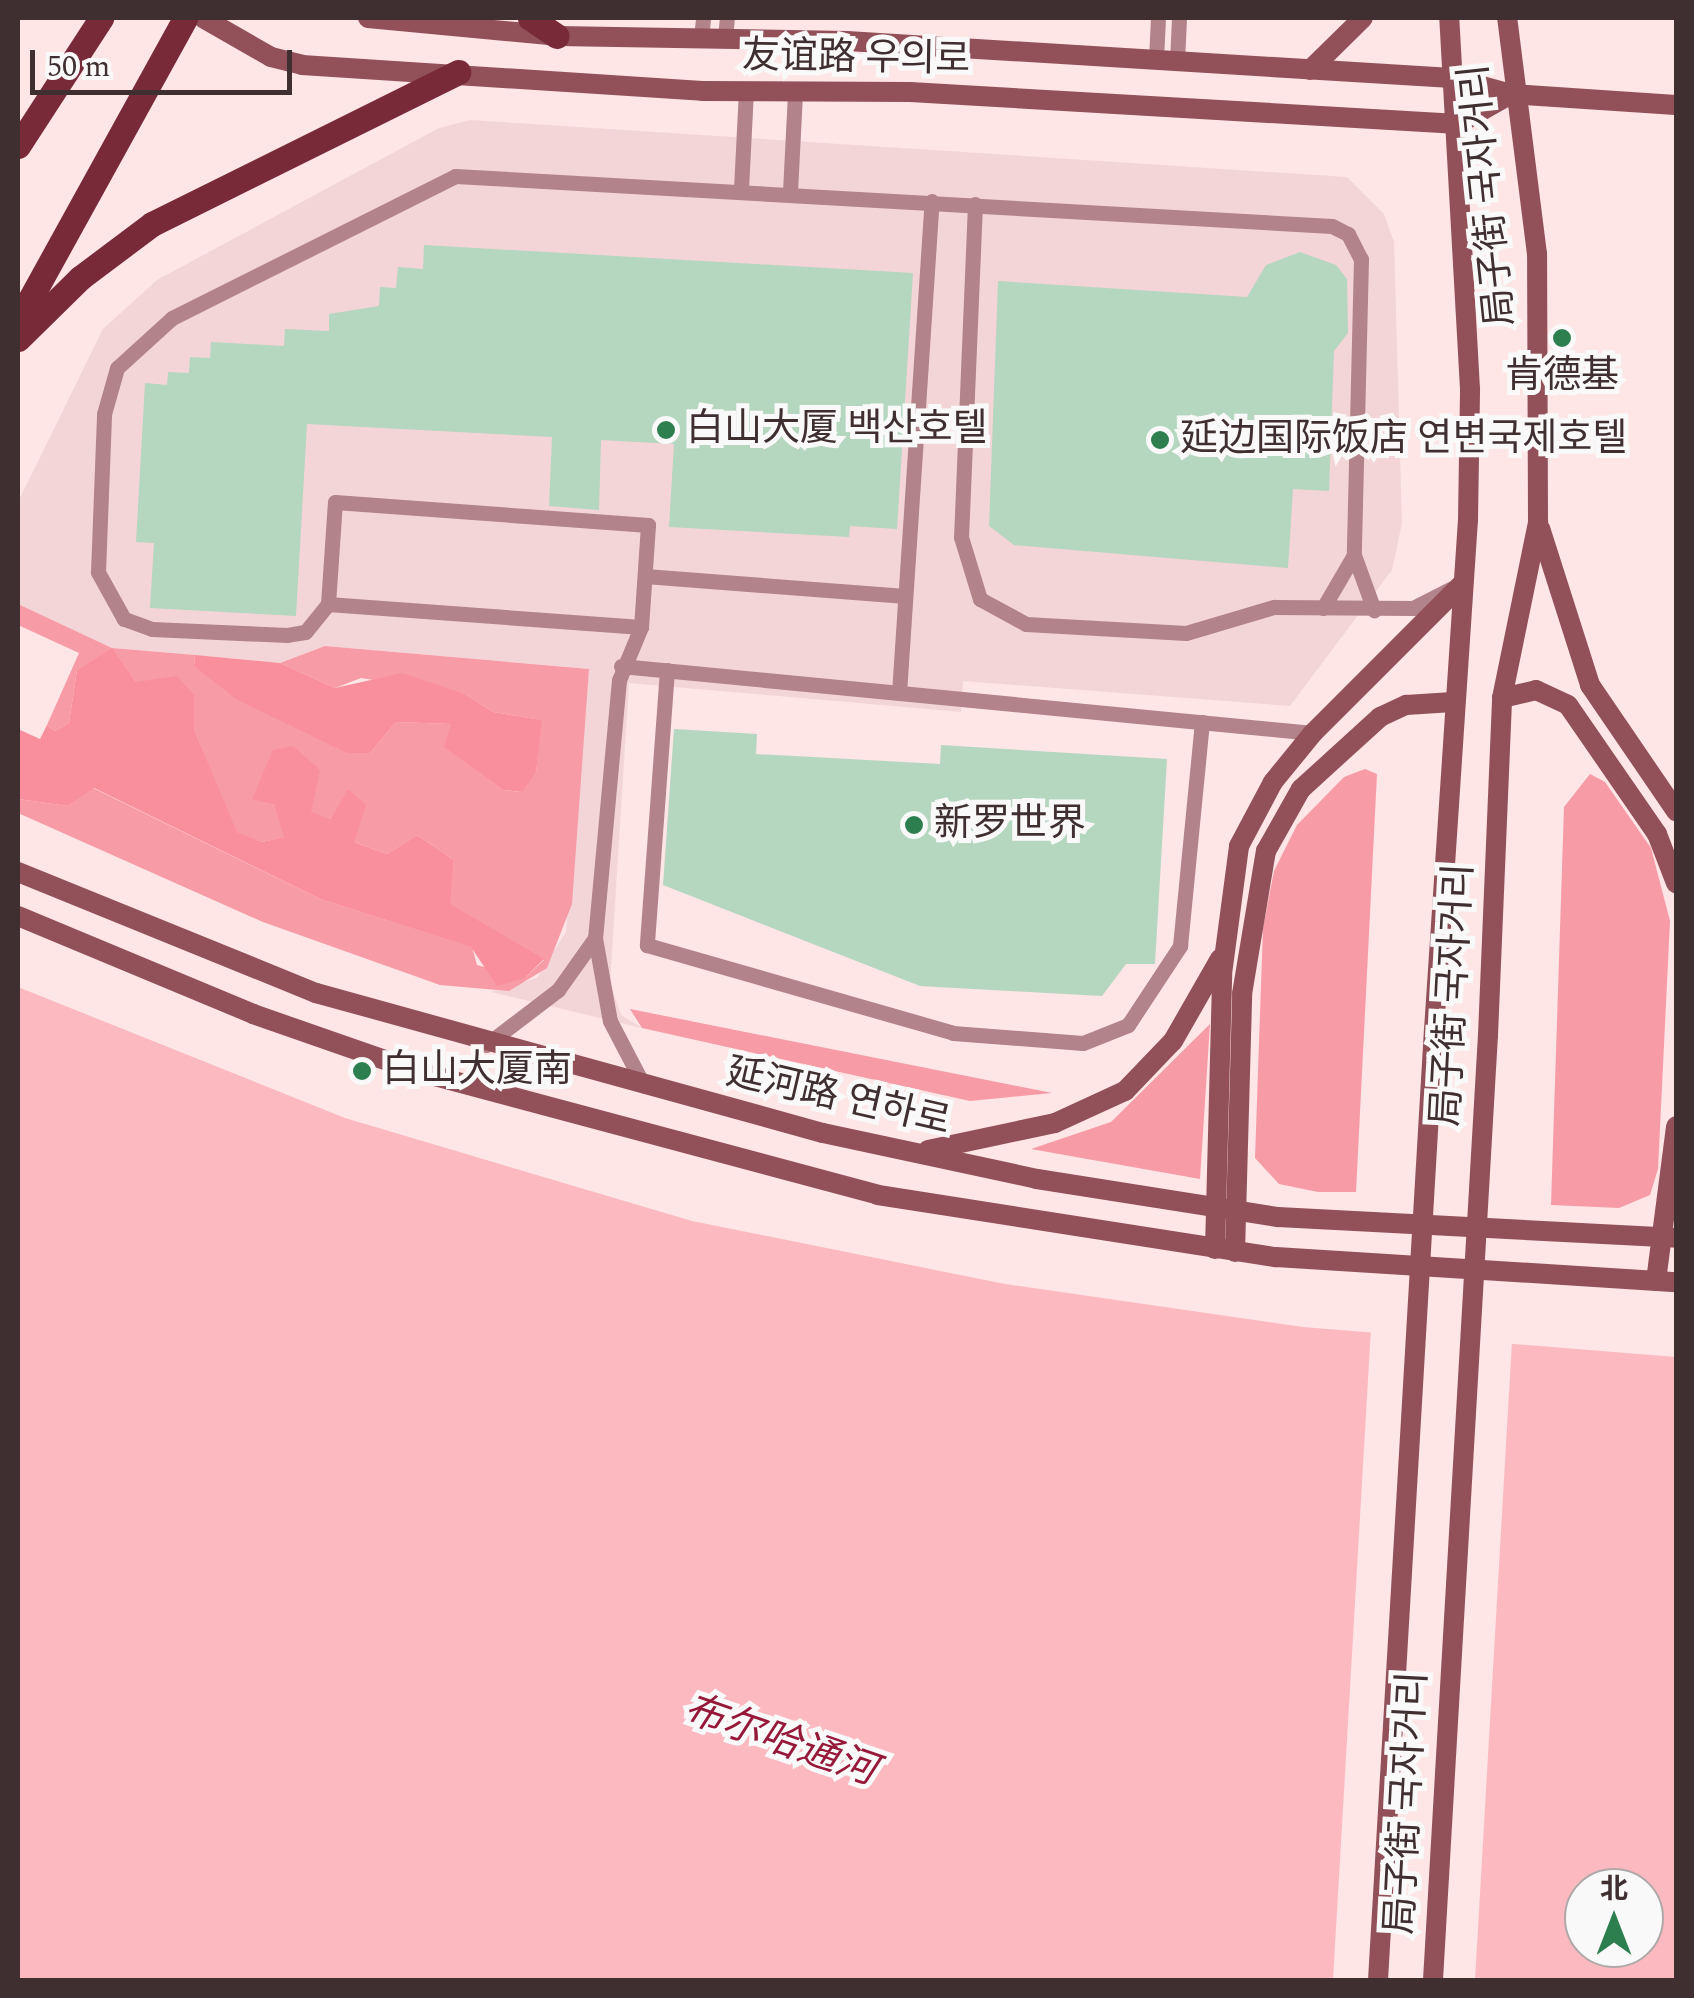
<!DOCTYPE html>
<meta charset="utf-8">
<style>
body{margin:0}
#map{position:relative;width:1694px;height:1998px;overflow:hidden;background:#fee5e6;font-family:Spectral,"Noto Sans SC","Noto Sans KR",serif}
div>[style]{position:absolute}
.built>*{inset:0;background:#f3d5d7}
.green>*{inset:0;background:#f79ba6}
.forest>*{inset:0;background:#f98f9c}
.water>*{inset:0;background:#fcbac0}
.pier>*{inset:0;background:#fee5e6}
.building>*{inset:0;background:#b5d6bf}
.service>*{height:15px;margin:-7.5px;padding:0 7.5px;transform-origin:7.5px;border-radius:7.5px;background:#b28388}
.secondary>*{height:20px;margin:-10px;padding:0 10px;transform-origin:10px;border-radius:10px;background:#925159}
.primary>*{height:25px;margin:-12.5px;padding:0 12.5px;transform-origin:12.5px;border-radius:12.5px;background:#782a39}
.secondary-bridge>*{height:20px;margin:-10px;padding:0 10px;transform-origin:10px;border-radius:10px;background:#925159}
.dots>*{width:28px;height:28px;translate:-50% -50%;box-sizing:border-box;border:5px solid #f9f9f9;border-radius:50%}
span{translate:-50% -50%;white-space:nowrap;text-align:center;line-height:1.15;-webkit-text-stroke:10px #f9f9f9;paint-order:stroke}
.street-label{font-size:38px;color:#3f2f30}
.poi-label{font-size:38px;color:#3f2f30}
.left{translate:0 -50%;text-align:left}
.water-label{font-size:40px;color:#96193a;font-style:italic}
.frame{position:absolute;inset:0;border:20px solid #3f2f30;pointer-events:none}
.north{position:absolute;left:1564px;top:1868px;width:100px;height:100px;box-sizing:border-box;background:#f9f9f9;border:2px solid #afa8a9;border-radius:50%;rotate:0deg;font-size:28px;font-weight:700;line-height:40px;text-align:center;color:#3f2f30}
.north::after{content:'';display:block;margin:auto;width:35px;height:45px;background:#2e7f50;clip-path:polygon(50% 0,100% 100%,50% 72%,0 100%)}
.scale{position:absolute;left:30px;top:50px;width:262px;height:45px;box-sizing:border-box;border:5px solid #3f2f30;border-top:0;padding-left:12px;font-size:30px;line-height:35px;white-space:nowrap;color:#3f2f30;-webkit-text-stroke:8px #f9f9f9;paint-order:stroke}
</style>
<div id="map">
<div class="built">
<i style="clip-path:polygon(470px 120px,1347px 177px,1384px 214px,1394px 242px,1402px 523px,1392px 570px,1290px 706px,963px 681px,961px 712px,629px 683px,610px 983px,621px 1015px,642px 1028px,491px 992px,537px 978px,566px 932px,589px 669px,325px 646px,280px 663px,112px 648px,18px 604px,18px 502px,103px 329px,157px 280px,439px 128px)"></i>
</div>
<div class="green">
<i style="clip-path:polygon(18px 604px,112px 648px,195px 655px,194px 666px,370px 753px,396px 722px,452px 724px,445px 747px,503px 790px,521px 792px,536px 773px,541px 720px,493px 712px,465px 694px,361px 678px,335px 688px,280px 663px,325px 646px,589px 669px,572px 904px,547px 968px,509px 991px,440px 985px,263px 922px,18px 813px,18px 799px,68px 806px,93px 788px,320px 899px,472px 947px,477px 965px,525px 978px,544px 960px,449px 904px,454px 860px,417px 835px,387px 854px,354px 842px,348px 790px,330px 819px,252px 798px,274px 805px,285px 837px,262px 842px,236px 832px,194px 729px,194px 695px,136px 682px,112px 649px,77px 670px,69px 723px,55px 731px,47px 725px,79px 653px,18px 625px)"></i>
<i style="clip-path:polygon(1365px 769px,1377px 774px,1356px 1192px,1318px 1192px,1279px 1184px,1255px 1158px,1263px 928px,1274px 871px,1297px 825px,1344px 777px)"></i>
<i style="clip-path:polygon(1590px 774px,1605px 782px,1651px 848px,1670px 921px,1658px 1169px,1650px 1195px,1619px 1208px,1551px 1205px,1564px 807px)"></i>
<i style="clip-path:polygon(630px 1009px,1052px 1093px,970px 1101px,642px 1028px)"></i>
<i style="clip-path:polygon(1210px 1024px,1200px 1179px,1031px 1149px,1111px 1122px)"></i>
</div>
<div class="forest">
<i style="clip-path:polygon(112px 648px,136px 682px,177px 676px,194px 695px,194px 729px,237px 832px,262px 842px,284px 837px,274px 805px,252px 799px,273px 750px,293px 746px,320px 770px,311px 812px,330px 819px,348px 789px,366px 805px,354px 842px,387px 854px,417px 835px,454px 860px,450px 904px,544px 959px,525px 978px,497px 986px,471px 947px,320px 899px,94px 788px,68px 806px,18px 799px,18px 729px,40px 739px,47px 725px,55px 731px,69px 723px,77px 670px)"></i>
<i style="clip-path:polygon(195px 655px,280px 663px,335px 688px,402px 673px,465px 694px,493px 712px,542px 720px,536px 773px,522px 792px,503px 790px,444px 747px,451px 724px,396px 722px,370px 753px,347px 753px,236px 699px,194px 666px)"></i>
</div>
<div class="water">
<i style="clip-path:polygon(evenodd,18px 987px,345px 1118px,692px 1221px,1005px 1284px,1303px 1327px,1676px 1357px,1676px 1980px,18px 1980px,18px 987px,1584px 1888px,1644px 1888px,1644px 1948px,1584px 1948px,1584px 1888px)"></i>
</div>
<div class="pier">
<i style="clip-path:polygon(1371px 1328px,1512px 1341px,1475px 1980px,1333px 1980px)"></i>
</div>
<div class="building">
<i style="clip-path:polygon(424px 245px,913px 273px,897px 529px,850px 526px,849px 537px,669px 527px,674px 444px,601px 440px,599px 510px,549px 506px,552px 437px,307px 424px,296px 616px,150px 608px,154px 543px,136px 542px,145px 383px,167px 385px,168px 372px,189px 373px,190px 357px,210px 358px,211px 342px,284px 346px,285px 329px,329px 331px,329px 314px,379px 306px,380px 287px,396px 288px,398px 267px,423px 269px)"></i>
<i style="clip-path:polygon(1300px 252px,1336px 265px,1347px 279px,1348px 333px,1334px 351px,1329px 491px,1293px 489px,1288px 568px,1014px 545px,989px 526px,998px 281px,1247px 297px,1266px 265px)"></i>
<i style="clip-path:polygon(674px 729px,757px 734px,756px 754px,940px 764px,941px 745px,1167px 759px,1155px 964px,1126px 964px,1102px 996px,920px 986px,663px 885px)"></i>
</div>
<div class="service">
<i style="left:701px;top:38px;width:20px;rotate:-84deg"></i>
<i style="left:725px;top:39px;width:21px;rotate:-85deg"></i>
<i style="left:1156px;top:60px;width:42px;rotate:-87.3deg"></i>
<i style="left:1177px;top:62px;width:44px;rotate:-87.4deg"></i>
<i style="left:741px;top:189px;width:98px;rotate:-87.1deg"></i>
<i style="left:790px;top:192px;width:100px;rotate:-87.1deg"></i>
<i style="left:975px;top:204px;width:333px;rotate:92.4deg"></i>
<i style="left:961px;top:537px;width:65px;rotate:73deg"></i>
<i style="left:980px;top:599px;width:52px;rotate:28.5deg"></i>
<i style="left:1026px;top:624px;width:160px;rotate:3.2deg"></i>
<i style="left:1186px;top:633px;width:92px;rotate:-16.5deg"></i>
<i style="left:1274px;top:607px;width:139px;rotate:0.4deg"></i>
<i style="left:1413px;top:608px;width:42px;rotate:-27.2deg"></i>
<i style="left:645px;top:576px;width:261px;rotate:4.4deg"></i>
<i style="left:328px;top:604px;width:102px;rotate:-86.1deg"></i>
<i style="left:335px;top:502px;width:314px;rotate:4.2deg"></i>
<i style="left:648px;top:525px;width:102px;rotate:93.9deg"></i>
<i style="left:641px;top:627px;width:57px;rotate:112.5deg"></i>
<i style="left:619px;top:680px;width:259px;rotate:95.3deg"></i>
<i style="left:595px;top:938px;width:84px;rotate:79.8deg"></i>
<i style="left:610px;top:1021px;width:73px;rotate:62.4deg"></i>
<i style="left:1323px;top:608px;width:61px;rotate:-59.7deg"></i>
<i style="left:641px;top:627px;width:314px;rotate:-175.8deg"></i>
<i style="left:328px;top:604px;width:36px;rotate:129deg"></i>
<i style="left:305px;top:632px;width:18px;rotate:171deg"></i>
<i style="left:287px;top:635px;width:135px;rotate:-177.5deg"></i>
<i style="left:152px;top:629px;width:30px;rotate:-160deg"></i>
<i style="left:124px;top:619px;width:54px;rotate:-119deg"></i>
<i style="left:98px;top:572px;width:158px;rotate:-87.8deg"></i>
<i style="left:104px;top:414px;width:48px;rotate:-74.2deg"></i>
<i style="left:117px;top:368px;width:74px;rotate:-42.3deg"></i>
<i style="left:172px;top:318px;width:317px;rotate:-26.6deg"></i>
<i style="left:455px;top:176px;width:878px;rotate:3.26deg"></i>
<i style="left:1332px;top:226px;width:18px;rotate:27deg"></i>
<i style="left:1348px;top:234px;width:28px;rotate:63deg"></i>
<i style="left:1361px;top:259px;width:296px;rotate:91.4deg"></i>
<i style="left:1354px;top:555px;width:59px;rotate:70deg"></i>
<i style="left:621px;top:666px;width:695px;rotate:5.53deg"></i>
<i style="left:667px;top:670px;width:276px;rotate:94.2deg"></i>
<i style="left:647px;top:945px;width:318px;rotate:16deg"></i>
<i style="left:953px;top:1033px;width:130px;rotate:4.4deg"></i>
<i style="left:1083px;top:1043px;width:48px;rotate:-21.8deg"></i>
<i style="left:1128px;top:1025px;width:95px;rotate:-56.6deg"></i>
<i style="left:1180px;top:946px;width:225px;rotate:-84.4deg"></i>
<i style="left:899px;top:693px;width:493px;rotate:-86.2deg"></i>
<i style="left:486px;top:1045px;width:91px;rotate:-37.4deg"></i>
<i style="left:558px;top:990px;width:64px;rotate:-54.6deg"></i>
</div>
<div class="secondary">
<i style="left:203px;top:18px;width:78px;rotate:29.8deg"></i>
<i style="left:271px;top:57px;width:32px;rotate:14deg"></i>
<i style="left:302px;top:65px;width:401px;rotate:3.7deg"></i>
<i style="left:702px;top:91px;width:208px;rotate:0.3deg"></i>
<i style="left:910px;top:92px;width:549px;rotate:3.34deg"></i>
<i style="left:1458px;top:124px;width:61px;rotate:-29.5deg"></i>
<i style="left:368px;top:18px;width:190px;rotate:5.4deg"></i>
<i style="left:557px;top:36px;width:290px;rotate:1deg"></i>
<i style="left:847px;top:41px;width:606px;rotate:3.5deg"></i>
<i style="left:1452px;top:78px;width:61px;rotate:15.2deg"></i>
<i style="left:1511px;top:94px;width:165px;rotate:3.8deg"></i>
<i style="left:1310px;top:70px;width:74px;rotate:-44.5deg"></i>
<i style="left:1540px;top:528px;width:165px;rotate:72.3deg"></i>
<i style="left:1590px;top:685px;width:153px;rotate:55.7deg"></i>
<i style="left:1502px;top:698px;width:35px;rotate:-13deg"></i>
<i style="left:1536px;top:690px;width:35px;rotate:25deg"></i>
<i style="left:1568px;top:705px;width:157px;rotate:55.4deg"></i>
<i style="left:1657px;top:834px;width:53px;rotate:68.8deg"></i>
<i style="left:18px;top:872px;width:322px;rotate:22.1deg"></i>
<i style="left:316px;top:993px;width:526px;rotate:15.44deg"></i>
<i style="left:823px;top:1133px;width:219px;rotate:12.1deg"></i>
<i style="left:1037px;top:1179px;width:244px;rotate:9deg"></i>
<i style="left:1278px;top:1217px;width:399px;rotate:3deg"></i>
<i style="left:18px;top:916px;width:255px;rotate:22.6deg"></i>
<i style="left:253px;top:1014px;width:177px;rotate:19.2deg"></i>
<i style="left:420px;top:1072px;width:474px;rotate:15deg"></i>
<i style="left:878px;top:1195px;width:403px;rotate:8.9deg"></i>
<i style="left:1276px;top:1257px;width:401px;rotate:3.6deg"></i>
<i style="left:1434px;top:1030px;width:511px;rotate:-86.19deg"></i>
<i style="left:1468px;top:520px;width:131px;rotate:-89.1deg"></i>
<i style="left:1470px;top:389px;width:372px;rotate:-93.2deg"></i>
<i style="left:1488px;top:1035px;width:337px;rotate:-87.6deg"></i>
<i style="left:1502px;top:698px;width:180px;rotate:-78.4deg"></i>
<i style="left:1538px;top:522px;width:268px;rotate:-90.2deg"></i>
<i style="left:1537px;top:254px;width:238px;rotate:-97.2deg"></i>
<i style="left:928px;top:1150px;width:130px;rotate:-12deg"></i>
<i style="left:1055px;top:1123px;width:77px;rotate:-24.6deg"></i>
<i style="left:1125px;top:1091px;width:69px;rotate:-46.2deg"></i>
<i style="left:1173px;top:1041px;width:95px;rotate:-60.2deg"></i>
<i style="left:1215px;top:1249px;width:275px;rotate:-88.5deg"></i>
<i style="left:1222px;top:974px;width:129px;rotate:-82.4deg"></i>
<i style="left:1239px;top:846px;width:72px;rotate:-62deg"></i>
<i style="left:1273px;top:782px;width:63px;rotate:-50.8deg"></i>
<i style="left:1313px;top:733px;width:212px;rotate:-45deg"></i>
<i style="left:1235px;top:1252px;width:258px;rotate:-88.4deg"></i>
<i style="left:1242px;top:994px;width:145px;rotate:-80.5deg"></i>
<i style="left:1266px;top:851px;width:71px;rotate:-60.6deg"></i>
<i style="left:1301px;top:789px;width:107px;rotate:-42.3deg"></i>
<i style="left:1380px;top:717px;width:29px;rotate:-25deg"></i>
<i style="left:1406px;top:705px;width:47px;rotate:-3.7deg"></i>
<i style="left:1656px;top:1281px;width:156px;rotate:-82.6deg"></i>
</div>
<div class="primary">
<i style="left:530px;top:18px;width:32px;rotate:34deg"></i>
<i style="left:18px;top:146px;width:153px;rotate:-57deg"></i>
<i style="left:18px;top:321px;width:346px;rotate:-61.1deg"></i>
<i style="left:18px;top:339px;width:87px;rotate:-44.5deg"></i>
<i style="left:80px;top:278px;width:90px;rotate:-36.9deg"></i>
<i style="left:152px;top:224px;width:342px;rotate:-26.4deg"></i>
</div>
<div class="secondary-bridge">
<i style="left:1378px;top:1980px;width:952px;rotate:-86.63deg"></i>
<i style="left:1433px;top:1980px;width:947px;rotate:-86.67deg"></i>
</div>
<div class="dots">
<i style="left:1562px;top:338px;background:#2e7f50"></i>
<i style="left:666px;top:430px;background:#2e7f50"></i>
<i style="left:1160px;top:440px;background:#2e7f50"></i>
<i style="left:914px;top:825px;background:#2e7f50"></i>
<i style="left:362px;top:1071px;background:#2e7f50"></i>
</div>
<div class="street-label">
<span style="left:856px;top:59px;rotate:1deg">友谊路 우의로</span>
<span style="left:1489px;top:195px;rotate:-96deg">局子街 국자거리</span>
<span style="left:1454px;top:995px;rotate:-87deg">局子街 국자거리</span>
<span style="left:838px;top:1098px;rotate:13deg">延河路 연하로</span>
<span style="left:1408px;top:1803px;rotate:-87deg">局子街 국자거리</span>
</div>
<div class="poi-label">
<span style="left:1562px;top:377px">肯德基</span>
<span class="left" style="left:686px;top:430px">白山大厦 백산호텔</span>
<span class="left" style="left:1180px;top:440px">延边国际饭店 연변국제호텔</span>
<span class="left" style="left:934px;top:825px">新罗世界</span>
<span class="left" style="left:382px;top:1071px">白山大厦南</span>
</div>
<div class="water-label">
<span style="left:780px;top:1741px;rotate:19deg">布尔哈通河</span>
</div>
<div class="frame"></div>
<div class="north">北</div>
<div class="scale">50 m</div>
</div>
